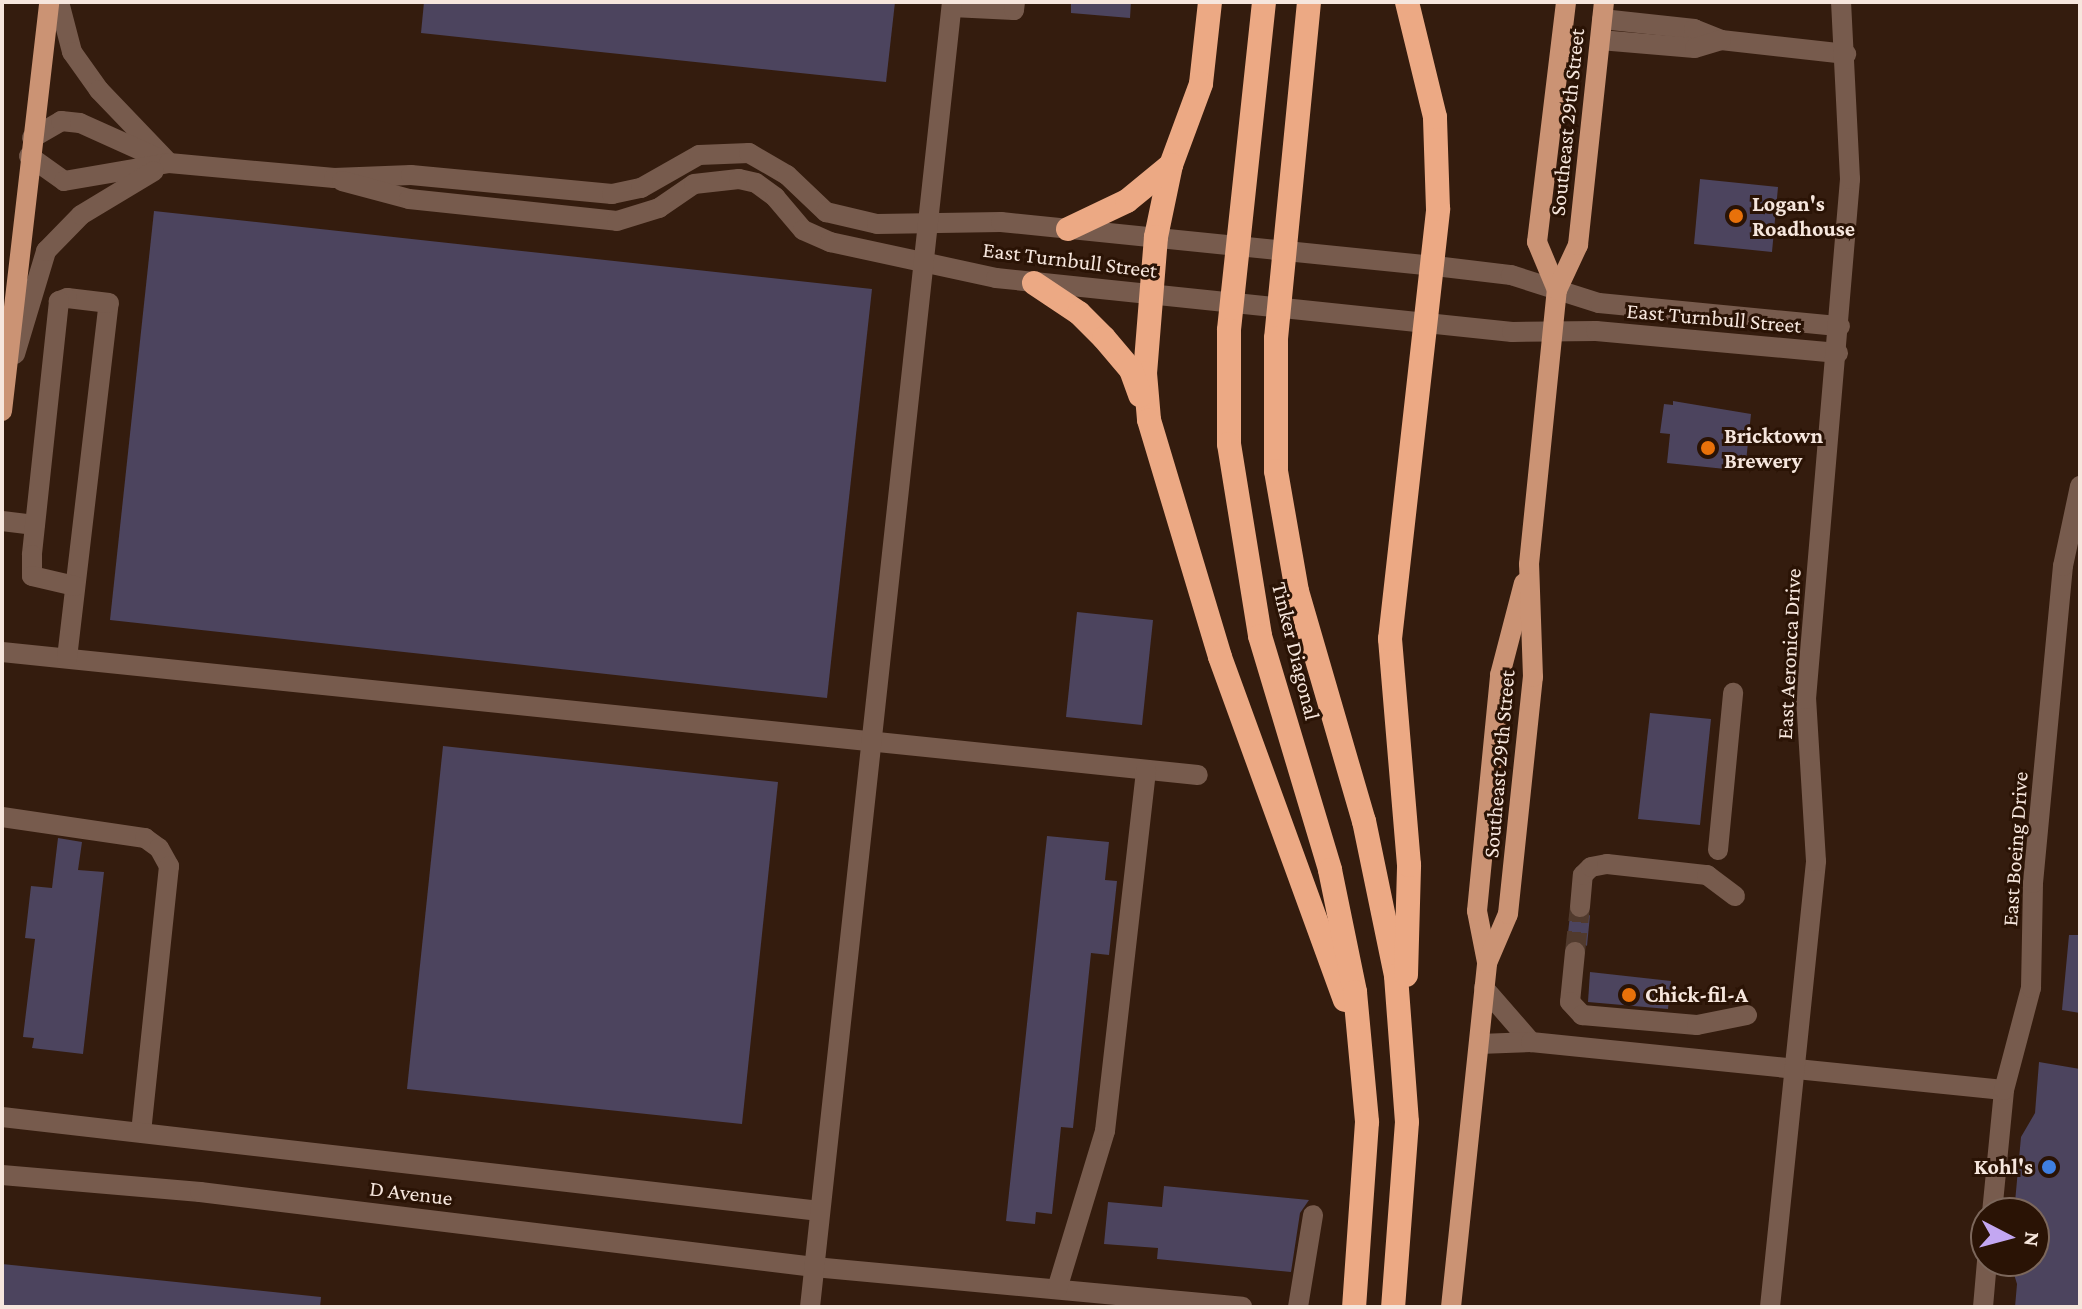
<!DOCTYPE html>
<style>
body{margin:0}
#map{position:relative;width:2082px;height:1309px;overflow:hidden;background:#341c0e;font-family:"Crimson Pro",serif}
div>[style]{position:absolute}
.building>*{inset:0;background:#4c445e}
.minor-tunnel>*{height:20px;margin-top:-10px;transform-origin:0;background:repeating-linear-gradient(90deg,#513a2d 0 20px,transparent 0 30px)}
.minor>*{height:20px;margin:-10px;padding:0 10px;transform-origin:10px;border-radius:10px;background:#775b4d}
.major>*{height:20px;margin:-10px;padding:0 10px;transform-origin:10px;border-radius:10px;background:#cb9374}
.highway>*{height:24px;margin:-12px;padding:0 12px;transform-origin:12px;border-radius:12px;background:#eca984}
.dots>*{width:22px;height:22px;translate:-50% -50%;box-sizing:border-box;border:4px solid #2a1305;border-radius:50%}
span{translate:-50% -50%;white-space:nowrap;text-align:center;line-height:1.15;-webkit-text-stroke:6px #2a1305;paint-order:stroke}
.street-label{font-size:22px;color:#f6e6dd}
.poi-label{font-size:22px;color:#f6e6dd;font-weight:700}
.left{translate:0 -50%;text-align:left}
.right{translate:-100% -50%;text-align:right}
.frame{position:absolute;inset:0;border:4px solid #f6e6dd;pointer-events:none}
.north{position:absolute;left:1970px;top:1197px;width:80px;height:80px;box-sizing:border-box;background:#2a1305;border:2px solid #7c675b;border-radius:50%;rotate:96deg;font-size:22px;font-weight:700;line-height:32px;text-align:center;color:#f6e6dd}
.north::after{content:'';display:block;margin:auto;width:28px;height:36px;background:#c3a7f2;clip-path:polygon(50% 0,100% 100%,50% 72%,0 100%)}
</style>
<div id="map">
<div class="building">
<i style="clip-path:polygon(424px 2px,895px 2px,886px 82px,421px 33px)"></i>
<i style="clip-path:polygon(1071px 2px,1131px 2px,1130px 18px,1071px 13px)"></i>
<i style="clip-path:polygon(1700px 179px,1778px 187px,1772px 252px,1694px 244px)"></i>
<i style="clip-path:polygon(154px 211px,872px 289px,827px 698px,110px 620px)"></i>
<i style="clip-path:polygon(1673px 401px,1751px 414px,1745px 471px,1667px 463px,1670px 434px,1660px 433px,1664px 404px,1673px 405px)"></i>
<i style="clip-path:polygon(1077px 612px,1153px 620px,1142px 725px,1066px 717px)"></i>
<i style="clip-path:polygon(1650px 713px,1711px 719px,1700px 825px,1638px 819px)"></i>
<i style="clip-path:polygon(443px 746px,778px 782px,742px 1124px,407px 1089px)"></i>
<i style="clip-path:polygon(1047px 836px,1109px 842px,1105px 880px,1117px 881px,1109px 955px,1091px 953px,1073px 1128px,1061px 1127px,1052px 1214px,1036px 1212px,1035px 1224px,1006px 1221px)"></i>
<i style="clip-path:polygon(58px 838px,82px 842px,78px 870px,104px 872px,83px 1054px,32px 1048px,34px 1038px,23px 1037px,35px 939px,25px 938px,31px 886px,52px 888px)"></i>
<i style="clip-path:polygon(1570px 915px,1580px 920px,1590px 915px,1587px 946px,1577px 939px,1567px 942px)"></i>
<i style="clip-path:polygon(2069px 935px,2080px 935px,2080px 1013px,2062px 1010px)"></i>
<i style="clip-path:polygon(1590px 972px,1671px 981px,1668px 1009px,1588px 1002px)"></i>
<i style="clip-path:polygon(2039px 1062px,2080px 1069px,2080px 1307px,2015px 1307px,2017px 1284px,2010px 1261px,2034px 1261px,2034px 1213px,2014px 1213px,2021px 1137px,2035px 1113px)"></i>
<i style="clip-path:polygon(1164px 1186px,1309px 1200px,1300px 1213px,1291px 1272px,1157px 1259px,1158px 1248px,1104px 1244px,1108px 1202px,1162px 1207px)"></i>
<i style="clip-path:polygon(2px 1264px,321px 1297px,320px 1307px,2px 1307px)"></i>
</div>
<div class="minor-tunnel">
<i style="left:1575px;top:952px;width:45px;rotate:-83.7deg"></i>
</div>
<div class="minor">
<i style="left:59px;top:2px;width:52px;rotate:75.4deg"></i>
<i style="left:72px;top:52px;width:47px;rotate:54.6deg"></i>
<i style="left:99px;top:90px;width:101px;rotate:46.2deg"></i>
<i style="left:952px;top:7px;width:62px;rotate:2.8deg"></i>
<i style="left:1014px;top:10px;width:8px;rotate:-83deg"></i>
<i style="left:1602px;top:19px;width:93px;rotate:6.2deg"></i>
<i style="left:1694px;top:29px;width:29px;rotate:22deg"></i>
<i style="left:1721px;top:40px;width:126px;rotate:6.4deg"></i>
<i style="left:1600px;top:40px;width:95px;rotate:4.8deg"></i>
<i style="left:1695px;top:48px;width:27px;rotate:-17deg"></i>
<i style="left:32px;top:138px;width:34px;rotate:-30deg"></i>
<i style="left:61px;top:121px;width:19px;rotate:6deg"></i>
<i style="left:80px;top:123px;width:85px;rotate:24.2deg"></i>
<i style="left:29px;top:156px;width:43px;rotate:35.5deg"></i>
<i style="left:64px;top:181px;width:107px;rotate:-9.7deg"></i>
<i style="left:169px;top:163px;width:166px;rotate:5.2deg"></i>
<i style="left:334px;top:178px;width:77px;rotate:-2.2deg"></i>
<i style="left:411px;top:175px;width:202px;rotate:5.4deg"></i>
<i style="left:612px;top:194px;width:30px;rotate:-12deg"></i>
<i style="left:641px;top:188px;width:67px;rotate:-29.6deg"></i>
<i style="left:699px;top:155px;width:50px;rotate:-2.3deg"></i>
<i style="left:749px;top:153px;width:44px;rotate:30.1deg"></i>
<i style="left:787px;top:175px;width:54px;rotate:43.5deg"></i>
<i style="left:826px;top:212px;width:52px;rotate:13.2deg"></i>
<i style="left:877px;top:224px;width:124px;rotate:-0.9deg"></i>
<i style="left:1001px;top:222px;width:436px;rotate:5.8deg"></i>
<i style="left:1435px;top:266px;width:77px;rotate:6.8deg"></i>
<i style="left:1511px;top:275px;width:92px;rotate:17.7deg"></i>
<i style="left:1599px;top:303px;width:242px;rotate:5.5deg"></i>
<i style="left:342px;top:181px;width:69px;rotate:15deg"></i>
<i style="left:409px;top:199px;width:209px;rotate:6deg"></i>
<i style="left:617px;top:221px;width:44px;rotate:-17.2deg"></i>
<i style="left:659px;top:208px;width:42px;rotate:-34.4deg"></i>
<i style="left:694px;top:184px;width:45px;rotate:-6.3deg"></i>
<i style="left:739px;top:179px;width:17px;rotate:13deg"></i>
<i style="left:756px;top:183px;width:24px;rotate:36deg"></i>
<i style="left:775px;top:197px;width:43px;rotate:49.7deg"></i>
<i style="left:803px;top:230px;width:30px;rotate:24deg"></i>
<i style="left:830px;top:242px;width:170px;rotate:12.2deg"></i>
<i style="left:996px;top:278px;width:519px;rotate:5.97deg"></i>
<i style="left:1512px;top:332px;width:84px;rotate:-0.7deg"></i>
<i style="left:1596px;top:331px;width:243px;rotate:5.2deg"></i>
<i style="left:15px;top:354px;width:108px;rotate:-73.2deg"></i>
<i style="left:46px;top:251px;width:50px;rotate:-45.8deg"></i>
<i style="left:81px;top:215px;width:85px;rotate:-31.1deg"></i>
<i style="left:2px;top:521px;width:33px;rotate:7deg"></i>
<i style="left:2px;top:652px;width:1202px;rotate:5.87deg"></i>
<i style="left:67px;top:658px;width:357px;rotate:-83.3deg"></i>
<i style="left:109px;top:303px;width:42px;rotate:-173.2deg"></i>
<i style="left:67px;top:298px;width:9px;rotate:159deg"></i>
<i style="left:59px;top:301px;width:255px;rotate:96.1deg"></i>
<i style="left:32px;top:555px;width:21px;rotate:90deg"></i>
<i style="left:32px;top:576px;width:44px;rotate:13.1deg"></i>
<i style="left:2px;top:817px;width:145px;rotate:8.4deg"></i>
<i style="left:145px;top:838px;width:17px;rotate:36deg"></i>
<i style="left:159px;top:848px;width:21px;rotate:61deg"></i>
<i style="left:169px;top:866px;width:268px;rotate:96deg"></i>
<i style="left:1718px;top:850px;width:158px;rotate:-84.5deg"></i>
<i style="left:1580px;top:907px;width:32px;rotate:-85deg"></i>
<i style="left:1583px;top:875px;width:11px;rotate:-45deg"></i>
<i style="left:1591px;top:867px;width:16px;rotate:-11deg"></i>
<i style="left:1607px;top:864px;width:101px;rotate:6.3deg"></i>
<i style="left:1707px;top:875px;width:35px;rotate:37deg"></i>
<i style="left:1575px;top:952px;width:50px;rotate:95.7deg"></i>
<i style="left:1570px;top:1002px;width:18px;rotate:47deg"></i>
<i style="left:1582px;top:1015px;width:115px;rotate:5deg"></i>
<i style="left:1697px;top:1025px;width:51px;rotate:-11.3deg"></i>
<i style="left:1484px;top:988px;width:72px;rotate:49deg"></i>
<i style="left:1479px;top:1044px;width:52px;rotate:-2.2deg"></i>
<i style="left:1531px;top:1042px;width:475px;rotate:5.8deg"></i>
<i style="left:2px;top:1117px;width:823px;rotate:6.56deg"></i>
<i style="left:2px;top:1175px;width:199px;rotate:4.9deg"></i>
<i style="left:200px;top:1192px;width:619px;rotate:6.96deg"></i>
<i style="left:814px;top:1267px;width:430px;rotate:5.3deg"></i>
<i style="left:1992px;top:1213px;width:124px;rotate:-84.4deg"></i>
<i style="left:2004px;top:1090px;width:106px;rotate:-75.2deg"></i>
<i style="left:2031px;top:988px;width:105px;rotate:-88.9deg"></i>
<i style="left:2033px;top:883px;width:318px;rotate:-84.6deg"></i>
<i style="left:2063px;top:566px;width:82px;rotate:-78deg"></i>
<i style="left:1057px;top:1289px;width:165px;rotate:-73.1deg"></i>
<i style="left:1105px;top:1131px;width:363px;rotate:-83.5deg"></i>
<i style="left:810px;top:1307px;width:1313px;rotate:-83.79deg"></i>
<i style="left:1298px;top:1307px;width:93px;rotate:-80.7deg"></i>
<i style="left:1770px;top:1307px;width:448px;rotate:-84.1deg"></i>
<i style="left:1816px;top:861px;width:162px;rotate:-93.5deg"></i>
<i style="left:1806px;top:699px;width:522px;rotate:-85.16deg"></i>
<i style="left:1850px;top:179px;width:177px;rotate:-92.9deg"></i>
<i style="left:1983px;top:1307px;width:46px;rotate:-85deg"></i>
</div>
<div class="major">
<i style="left:1557px;top:290px;width:52px;rotate:-112.6deg"></i>
<i style="left:1537px;top:242px;width:242px;rotate:-83.1deg"></i>
<i style="left:2px;top:411px;width:412px;rotate:-83.4deg"></i>
<i style="left:1487px;top:962px;width:52px;rotate:-101.1deg"></i>
<i style="left:1477px;top:911px;width:237px;rotate:-84.4deg"></i>
<i style="left:1500px;top:675px;width:95px;rotate:-75.4deg"></i>
<i style="left:1451px;top:1307px;width:346px;rotate:-84deg"></i>
<i style="left:1487px;top:963px;width:53px;rotate:-66.8deg"></i>
<i style="left:1508px;top:914px;width:238px;rotate:-84deg"></i>
<i style="left:1533px;top:677px;width:113px;rotate:-92deg"></i>
<i style="left:1529px;top:564px;width:275px;rotate:-84.2deg"></i>
<i style="left:1557px;top:290px;width:50px;rotate:-65deg"></i>
<i style="left:1578px;top:245px;width:244px;rotate:-83.9deg"></i>
</div>
<div class="highway">
<i style="left:1210px;top:2px;width:82px;rotate:96.3deg"></i>
<i style="left:1201px;top:84px;width:86px;rotate:110.3deg"></i>
<i style="left:1171px;top:165px;width:74px;rotate:101.8deg"></i>
<i style="left:1156px;top:237px;width:136px;rotate:94.6deg"></i>
<i style="left:1145px;top:373px;width:47px;rotate:85.1deg"></i>
<i style="left:1149px;top:420px;width:247px;rotate:73.3deg"></i>
<i style="left:1220px;top:657px;width:365px;rotate:70deg"></i>
<i style="left:1264px;top:2px;width:330px;rotate:96.1deg"></i>
<i style="left:1229px;top:330px;width:114px;rotate:90deg"></i>
<i style="left:1229px;top:444px;width:194px;rotate:80.8deg"></i>
<i style="left:1260px;top:636px;width:244px;rotate:73.3deg"></i>
<i style="left:1330px;top:870px;width:125px;rotate:78.4deg"></i>
<i style="left:1355px;top:992px;width:131px;rotate:84.7deg"></i>
<i style="left:1367px;top:1122px;width:185px;rotate:94deg"></i>
<i style="left:1309px;top:2px;width:338px;rotate:95.6deg"></i>
<i style="left:1276px;top:338px;width:133px;rotate:90deg"></i>
<i style="left:1276px;top:471px;width:122px;rotate:80.1deg"></i>
<i style="left:1297px;top:591px;width:240px;rotate:73.8deg"></i>
<i style="left:1364px;top:821px;width:158px;rotate:78.3deg"></i>
<i style="left:1396px;top:976px;width:146px;rotate:85.7deg"></i>
<i style="left:1407px;top:1122px;width:186px;rotate:94.3deg"></i>
<i style="left:1068px;top:229px;width:65px;rotate:-25.4deg"></i>
<i style="left:1127px;top:201px;width:57px;rotate:-39.3deg"></i>
<i style="left:1034px;top:283px;width:54px;rotate:33.7deg"></i>
<i style="left:1079px;top:313px;width:35px;rotate:45deg"></i>
<i style="left:1104px;top:338px;width:42px;rotate:49.8deg"></i>
<i style="left:1131px;top:370px;width:27px;rotate:70deg"></i>
<i style="left:1406px;top:975px;width:110px;rotate:-88.4deg"></i>
<i style="left:1409px;top:865px;width:227px;rotate:-94.8deg"></i>
<i style="left:1390px;top:639px;width:433px;rotate:-83.6deg"></i>
<i style="left:1438px;top:209px;width:92px;rotate:-91.9deg"></i>
<i style="left:1435px;top:117px;width:118px;rotate:-103.7deg"></i>
</div>
<div class="dots">
<i style="left:1736px;top:216px;background:#e8710a"></i>
<i style="left:1708px;top:448px;background:#e8710a"></i>
<i style="left:1629px;top:995px;background:#e8710a"></i>
<i style="left:2049px;top:1167px;background:#3f7fe0"></i>
</div>
<div class="street-label">
<span style="left:1567px;top:122px;rotate:-84deg">Southeast 29th Street</span>
<span style="left:1070px;top:260px;rotate:7deg">East Turnbull Street</span>
<span style="left:1714px;top:318px;rotate:5deg">East Turnbull Street</span>
<span style="left:1296px;top:651px;rotate:76deg">Tinker Diagonal</span>
<span style="left:1789px;top:654px;rotate:-87deg">East Aeronica Drive</span>
<span style="left:1499px;top:764px;rotate:-85deg">Southeast 29th Street</span>
<span style="left:2015px;top:849px;rotate:-86deg">East Boeing Drive</span>
<span style="left:411px;top:1193px;rotate:7deg">D Avenue</span>
</div>
<div class="poi-label">
<span class="left" style="left:1752px;top:216px">Logan's<br>Roadhouse</span>
<span class="left" style="left:1724px;top:448px">Bricktown<br>Brewery</span>
<span class="left" style="left:1645px;top:995px">Chick-fil-A</span>
<span class="right" style="left:2033px;top:1167px">Kohl's</span>
</div>
<div class="frame"></div>
<div class="north">N</div>
</div>
